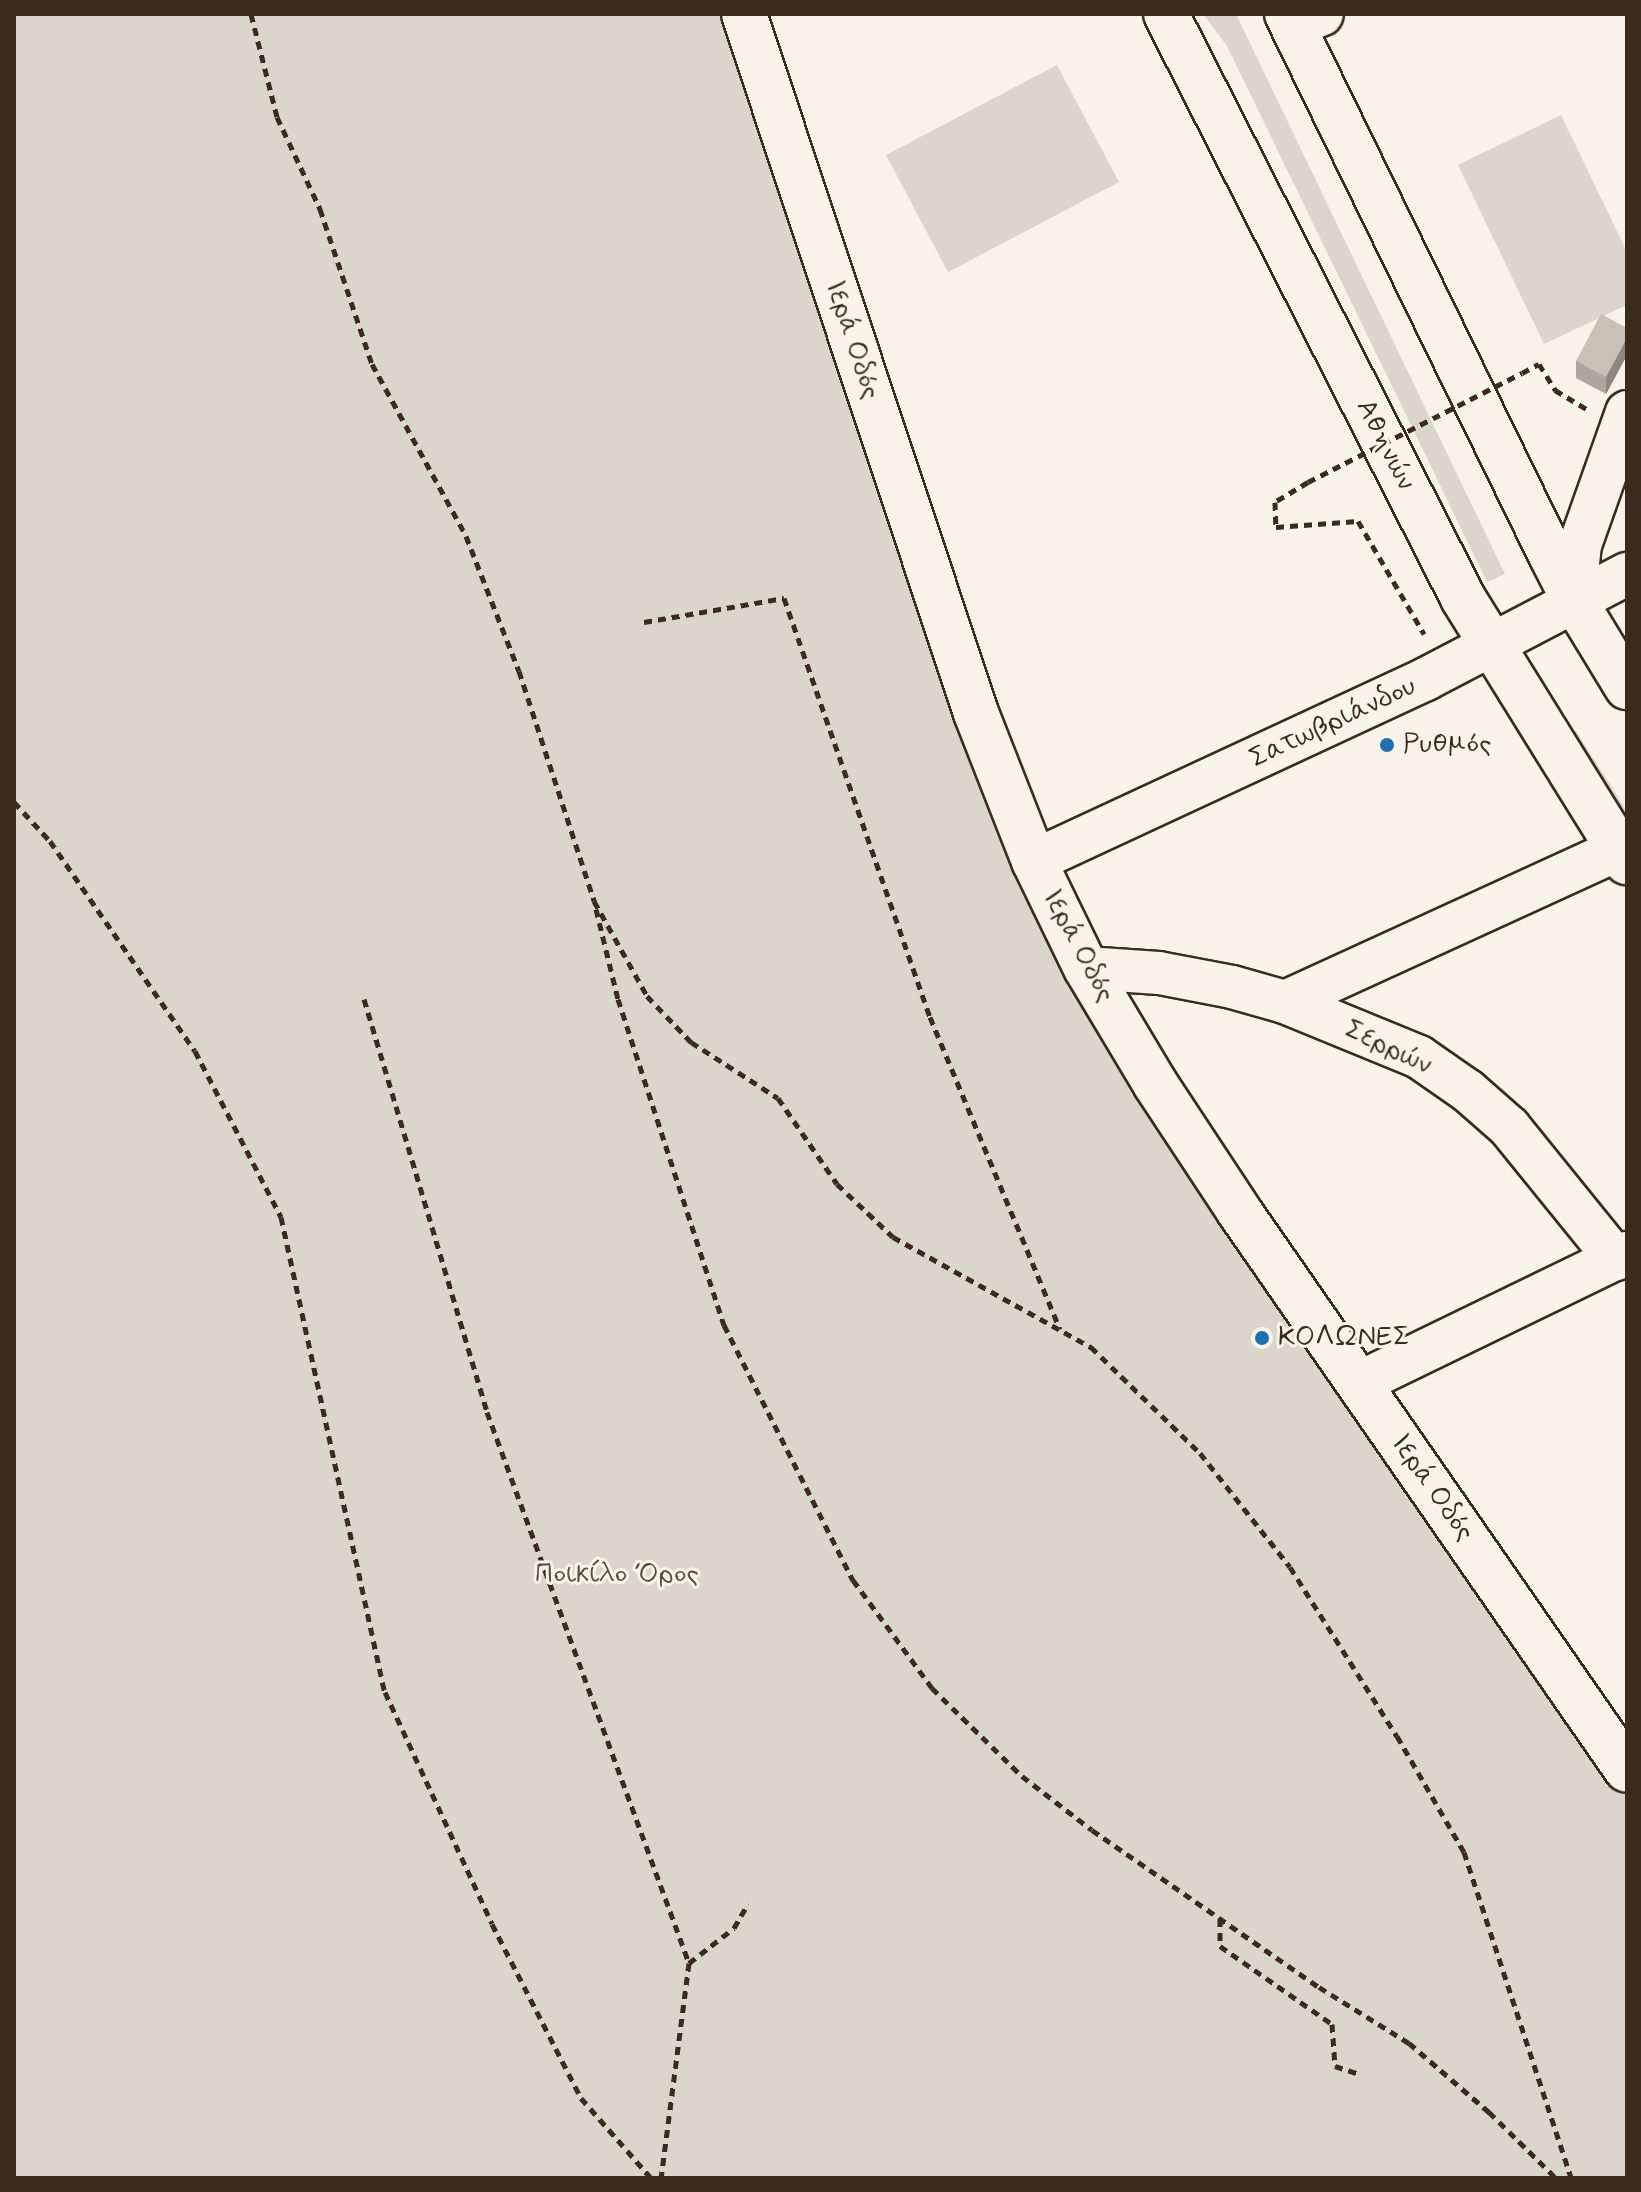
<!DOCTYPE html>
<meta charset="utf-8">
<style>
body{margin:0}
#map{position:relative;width:1641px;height:2192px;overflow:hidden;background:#f7f3e8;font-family:Mynerve,sans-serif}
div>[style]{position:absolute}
.green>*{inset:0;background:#dbd6cb}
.path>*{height:5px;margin-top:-2.5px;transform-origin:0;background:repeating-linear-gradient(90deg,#3b2a1e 0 8px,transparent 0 14px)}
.roads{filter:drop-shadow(2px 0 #3b2a1e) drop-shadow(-2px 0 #3b2a1e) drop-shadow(0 2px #3b2a1e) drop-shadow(0 -2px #3b2a1e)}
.minor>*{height:42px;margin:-21px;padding:0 21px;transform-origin:21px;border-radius:21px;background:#f7f3e8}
.major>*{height:44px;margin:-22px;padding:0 22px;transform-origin:22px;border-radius:22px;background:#f7f3e8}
.highway>*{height:44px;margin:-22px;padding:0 22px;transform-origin:22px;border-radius:22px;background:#f7f3e8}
.path-bridge>*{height:5px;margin-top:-2.5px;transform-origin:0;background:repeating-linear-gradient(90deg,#3b2a1e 0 8px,transparent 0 14px)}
.wall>*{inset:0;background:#aca69d}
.shaded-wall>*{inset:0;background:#8c877f}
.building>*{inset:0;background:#c8c1b6}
.dots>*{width:22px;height:22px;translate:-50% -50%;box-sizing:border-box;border:4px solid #f7f3e8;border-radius:50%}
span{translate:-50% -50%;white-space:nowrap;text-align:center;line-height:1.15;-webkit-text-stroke:6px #f7f3e8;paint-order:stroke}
.street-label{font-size:28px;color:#3b2a1e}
.poi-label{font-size:28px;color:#3b2a1e}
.left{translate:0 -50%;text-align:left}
.park-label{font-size:28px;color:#5b4c41}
.frame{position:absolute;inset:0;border:16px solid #3b2a1e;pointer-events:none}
</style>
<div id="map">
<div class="green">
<i style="clip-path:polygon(14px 14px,744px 14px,1034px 861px,1627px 1770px,1627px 2178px,14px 2178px)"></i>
<i style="clip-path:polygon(1203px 14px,1236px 14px,1505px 574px,1487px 582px,1227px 46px)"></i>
<i style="clip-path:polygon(1057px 65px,1119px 182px,948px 272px,886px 155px)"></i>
<i style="clip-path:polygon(1561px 115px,1627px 252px,1627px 305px,1544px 344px,1458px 165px)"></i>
<i style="clip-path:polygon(1576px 731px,1627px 811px,1627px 840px,1563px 739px)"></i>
</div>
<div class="path">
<i style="left:251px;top:14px;width:106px;rotate:75.8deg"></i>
<i style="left:277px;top:117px;width:102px;rotate:64.9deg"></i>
<i style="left:320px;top:209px;width:163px;rotate:71.5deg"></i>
<i style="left:372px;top:364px;width:196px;rotate:61.3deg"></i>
<i style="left:466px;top:536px;width:145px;rotate:68.6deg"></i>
<i style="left:519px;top:671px;width:242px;rotate:71.9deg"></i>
<i style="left:594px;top:901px;width:109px;rotate:60.8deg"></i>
<i style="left:647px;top:996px;width:64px;rotate:46.3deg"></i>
<i style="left:691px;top:1042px;width:103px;rotate:32.8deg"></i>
<i style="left:778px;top:1098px;width:104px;rotate:55.5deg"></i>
<i style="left:837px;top:1184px;width:77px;rotate:43.4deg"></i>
<i style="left:893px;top:1237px;width:227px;rotate:29.1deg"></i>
<i style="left:1091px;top:1347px;width:152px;rotate:44.2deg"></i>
<i style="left:1200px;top:1453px;width:145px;rotate:51.7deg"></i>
<i style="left:1290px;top:1567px;width:200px;rotate:57.7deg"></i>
<i style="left:1397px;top:1736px;width:134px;rotate:60deg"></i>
<i style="left:1464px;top:1852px;width:343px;rotate:71.8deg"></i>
<i style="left:1522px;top:373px;width:19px;rotate:-28deg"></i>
<i style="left:1539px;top:364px;width:31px;rotate:58deg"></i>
<i style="left:1555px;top:390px;width:37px;rotate:31deg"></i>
<i style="left:1308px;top:482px;width:39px;rotate:149deg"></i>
<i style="left:1275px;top:502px;width:25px;rotate:88deg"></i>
<i style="left:1276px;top:527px;width:82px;rotate:-4.2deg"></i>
<i style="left:1358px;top:521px;width:131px;rotate:59.7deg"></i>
<i style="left:644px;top:622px;width:142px;rotate:-9.7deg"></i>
<i style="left:784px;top:598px;width:444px;rotate:70.8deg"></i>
<i style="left:930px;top:1017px;width:338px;rotate:67.4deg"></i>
<i style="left:14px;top:802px;width:53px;rotate:47.3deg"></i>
<i style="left:50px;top:841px;width:255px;rotate:55.4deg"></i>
<i style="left:195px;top:1051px;width:187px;rotate:62.6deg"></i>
<i style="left:281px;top:1217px;width:486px;rotate:77.7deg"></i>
<i style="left:385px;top:1692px;width:255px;rotate:65.2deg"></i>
<i style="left:492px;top:1924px;width:195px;rotate:62.9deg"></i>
<i style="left:581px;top:2098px;width:106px;rotate:48.8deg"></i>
<i style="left:596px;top:909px;width:93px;rotate:76.3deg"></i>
<i style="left:618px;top:999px;width:343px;rotate:72deg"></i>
<i style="left:724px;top:1325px;width:286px;rotate:63.2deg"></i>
<i style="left:853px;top:1580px;width:134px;rotate:53.8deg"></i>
<i style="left:932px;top:1688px;width:126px;rotate:44.4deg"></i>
<i style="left:1022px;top:1776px;width:88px;rotate:37.6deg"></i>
<i style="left:1092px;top:1830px;width:276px;rotate:34.7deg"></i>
<i style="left:1319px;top:1987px;width:106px;rotate:31.9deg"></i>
<i style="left:1409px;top:2043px;width:106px;rotate:40.8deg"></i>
<i style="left:1489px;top:2112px;width:94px;rotate:44.6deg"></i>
<i style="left:364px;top:999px;width:431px;rotate:73.4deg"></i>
<i style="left:487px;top:1412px;width:587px;rotate:69.87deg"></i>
<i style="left:689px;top:1963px;width:217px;rotate:97.4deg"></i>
<i style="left:1220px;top:1918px;width:28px;rotate:90deg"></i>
<i style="left:1220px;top:1946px;width:136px;rotate:34.9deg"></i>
<i style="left:1332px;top:2024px;width:42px;rotate:85.9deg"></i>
<i style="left:1335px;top:2066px;width:26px;rotate:18deg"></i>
<i style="left:689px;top:1963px;width:57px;rotate:-37.9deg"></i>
<i style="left:734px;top:1928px;width:28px;rotate:-60deg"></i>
</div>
<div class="roads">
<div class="minor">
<i style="left:1293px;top:26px;width:31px;rotate:-22deg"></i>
<i style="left:1574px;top:600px;width:55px;rotate:-83.8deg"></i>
<i style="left:1580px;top:545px;width:141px;rotate:-70.5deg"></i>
<i style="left:1034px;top:861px;width:432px;rotate:-24.9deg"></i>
<i style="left:1426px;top:679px;width:227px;rotate:-27.6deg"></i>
<i style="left:1086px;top:968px;width:73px;rotate:3.9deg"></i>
<i style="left:1159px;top:973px;width:74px;rotate:10.9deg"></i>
<i style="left:1232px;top:987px;width:55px;rotate:15.8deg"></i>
<i style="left:1285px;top:1002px;width:145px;rotate:22.3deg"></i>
<i style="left:1419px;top:1057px;width:60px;rotate:34.8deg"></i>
<i style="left:1468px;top:1091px;width:55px;rotate:41.3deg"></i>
<i style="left:1509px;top:1127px;width:170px;rotate:51deg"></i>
<i style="left:1285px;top:1002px;width:367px;rotate:-24.6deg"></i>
<i style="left:1359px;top:1383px;width:298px;rotate:-25.9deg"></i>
</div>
<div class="major">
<i style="left:744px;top:14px;width:736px;rotate:71.64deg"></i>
<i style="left:976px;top:713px;width:159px;rotate:68.6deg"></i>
<i style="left:1034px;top:861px;width:119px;rotate:64.1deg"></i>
<i style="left:1086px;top:968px;width:136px;rotate:59.1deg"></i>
<i style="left:1156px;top:1085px;width:151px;rotate:56.6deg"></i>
<i style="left:1239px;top:1211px;width:680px;rotate:55.24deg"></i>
</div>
<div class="highway">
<i style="left:1166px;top:14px;width:655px;rotate:63.04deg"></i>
<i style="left:1463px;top:598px;width:311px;rotate:58.2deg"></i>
<i style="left:1287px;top:14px;width:602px;rotate:63.99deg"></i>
<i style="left:1551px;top:555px;width:51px;rotate:62.9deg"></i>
<i style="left:1574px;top:600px;width:102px;rotate:58.7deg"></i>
</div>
</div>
<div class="path-bridge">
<i style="left:1308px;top:482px;width:240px;rotate:-27deg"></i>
</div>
<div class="wall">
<i style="clip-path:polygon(1627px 328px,1627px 355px,1606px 394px,1576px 378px,1576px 361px)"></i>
</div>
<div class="shaded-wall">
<i style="clip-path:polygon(1627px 338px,1627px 355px,1606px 394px,1606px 377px)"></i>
</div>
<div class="building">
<i style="clip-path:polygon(1601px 314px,1627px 328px,1627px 338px,1606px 377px,1576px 361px)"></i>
</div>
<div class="dots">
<i style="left:1387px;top:745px;background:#1f6fb2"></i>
<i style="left:1262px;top:1338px;background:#1f6fb2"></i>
</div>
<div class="street-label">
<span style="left:852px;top:340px;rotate:72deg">Ιερά Οδός</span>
<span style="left:1385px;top:445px;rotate:63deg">Αθηνών</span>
<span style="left:1333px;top:723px;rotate:-25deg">Σατωβριάνδου</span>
<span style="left:1078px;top:946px;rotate:62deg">Ιερά Οδός</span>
<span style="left:1388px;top:1048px;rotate:25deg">Σερρών</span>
<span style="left:1432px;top:1488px;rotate:55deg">Ιερά Οδός</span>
</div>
<div class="poi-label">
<span class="left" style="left:1403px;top:745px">Ρυθμός</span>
<span class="left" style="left:1278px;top:1338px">ΚΟΛΩΝΕΣ</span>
</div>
<div class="park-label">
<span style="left:617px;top:1575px">Ποικίλο Όρος</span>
</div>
<div class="frame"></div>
</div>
